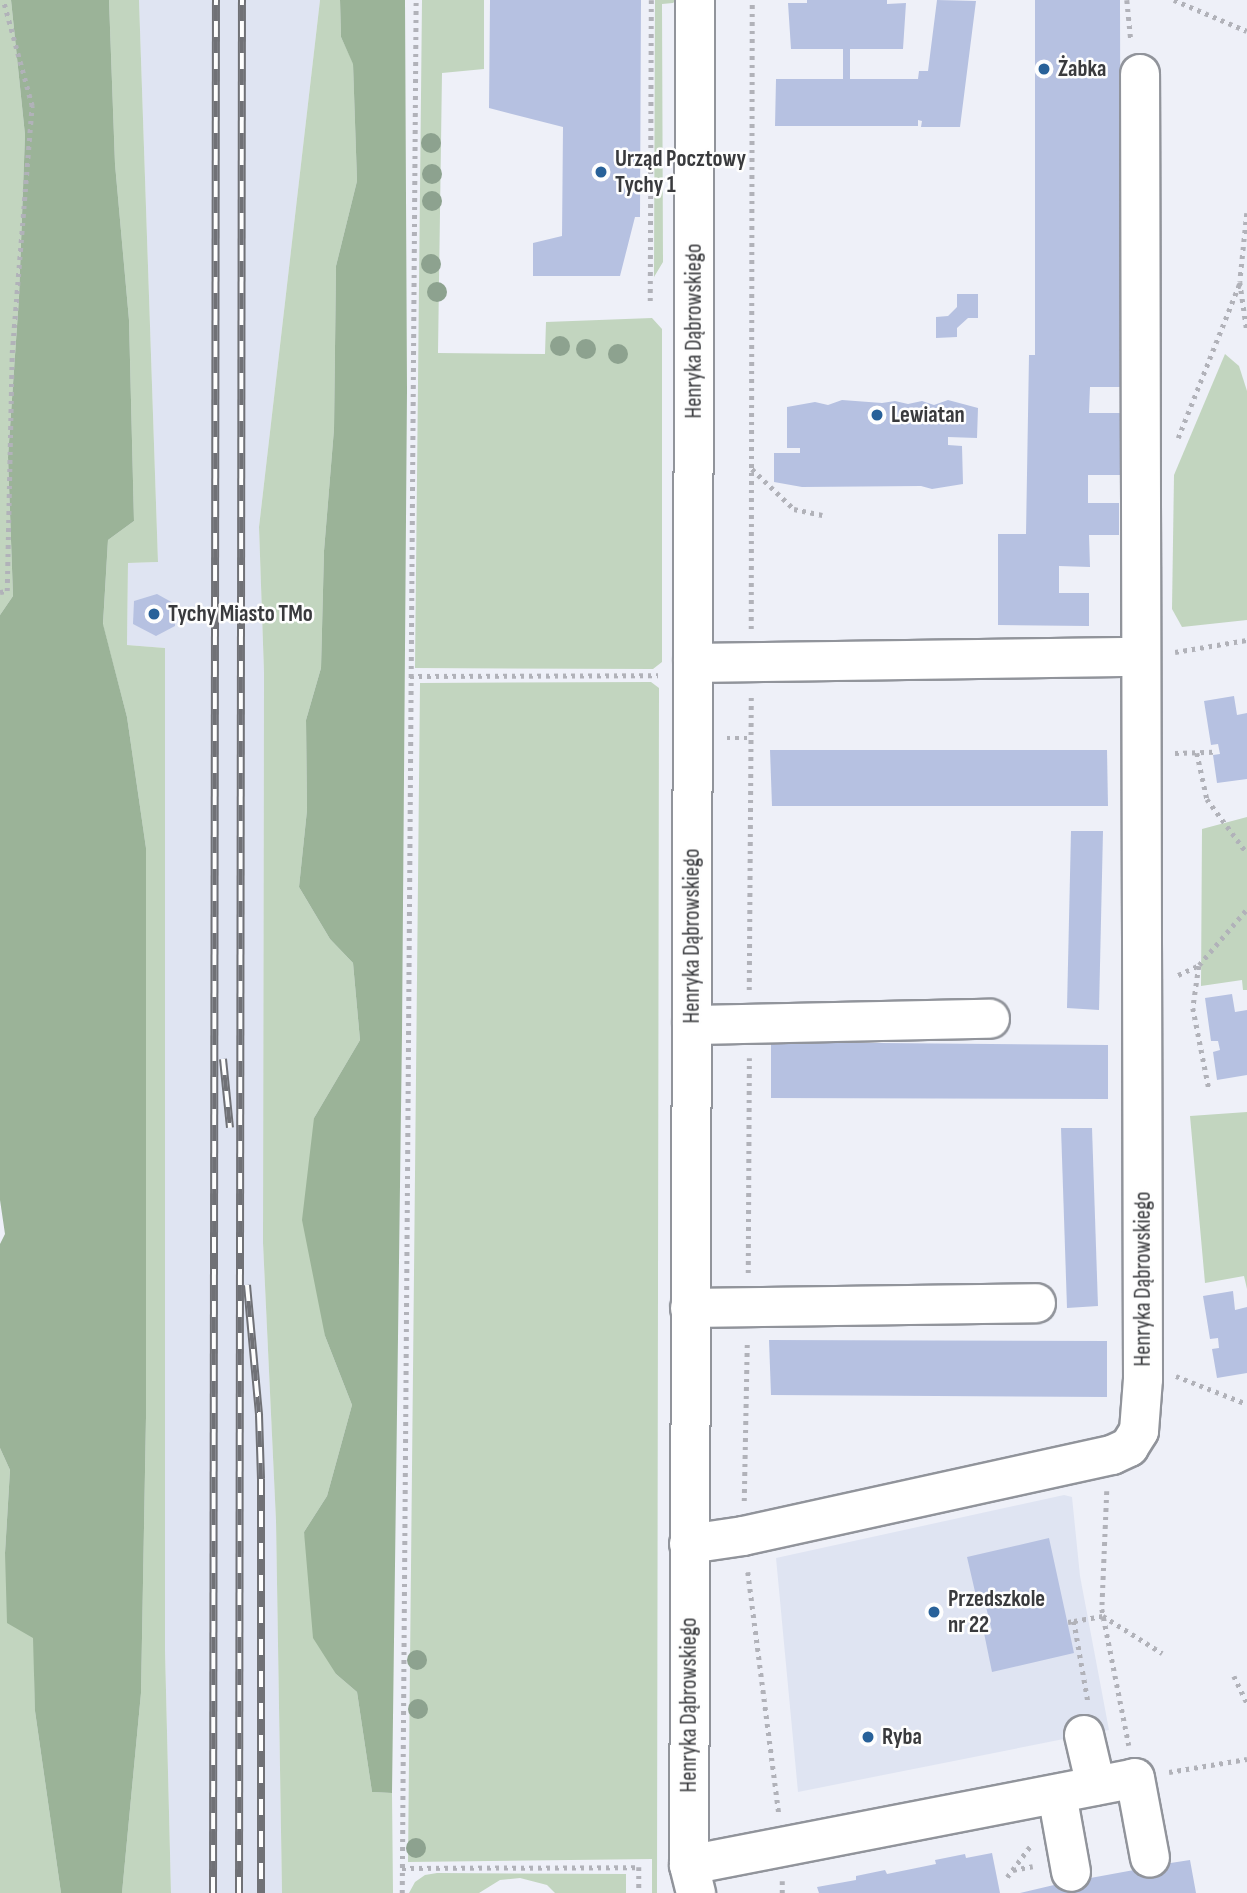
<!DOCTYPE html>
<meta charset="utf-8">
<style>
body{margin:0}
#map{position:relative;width:1247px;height:1893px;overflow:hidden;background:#eef0f8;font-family:"Sofia Sans Condensed",sans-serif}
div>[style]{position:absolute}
.built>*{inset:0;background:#dfe4f2}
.green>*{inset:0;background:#c2d5bf}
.forest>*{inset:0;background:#9bb398}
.building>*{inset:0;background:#b6c1e1}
.path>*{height:4.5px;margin-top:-2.25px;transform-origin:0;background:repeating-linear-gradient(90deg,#b1b2b9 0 3.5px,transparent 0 8.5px)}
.roads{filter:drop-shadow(2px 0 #91949b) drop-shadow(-2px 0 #91949b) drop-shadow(0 2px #91949b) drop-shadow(0 -2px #91949b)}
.minor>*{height:38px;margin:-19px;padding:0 19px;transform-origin:19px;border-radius:19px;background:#fff}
.rail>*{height:8px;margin-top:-4px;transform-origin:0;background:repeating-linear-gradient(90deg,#fefefe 0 16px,#707176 0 32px);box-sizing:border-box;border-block:2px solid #707176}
.trees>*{width:20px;height:20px;margin:-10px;border-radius:50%;background:#8da28f}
.dots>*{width:19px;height:19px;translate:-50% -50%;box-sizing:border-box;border:4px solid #fefefe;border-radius:50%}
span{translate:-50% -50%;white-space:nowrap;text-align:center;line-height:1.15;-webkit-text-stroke:5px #fefefe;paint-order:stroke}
.poi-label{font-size:23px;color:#393a3d;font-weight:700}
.left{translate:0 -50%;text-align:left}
.street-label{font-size:23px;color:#393a3d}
</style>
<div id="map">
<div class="built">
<i style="clip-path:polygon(139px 0,320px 0,259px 527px,264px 673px,263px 1243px,276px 1521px,282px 1893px,171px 1893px,165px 1650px,165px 648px,127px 645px,128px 563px,158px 562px)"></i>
<i style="clip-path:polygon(1064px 1495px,1072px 1497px,1080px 1576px,1109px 1730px,798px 1792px,776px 1558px)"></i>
</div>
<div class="green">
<i style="clip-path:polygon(0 0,11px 0,25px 135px,19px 297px,8px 457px,13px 596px,0 615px)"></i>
<i style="clip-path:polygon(109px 0,139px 0,158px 562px,128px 563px,127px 645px,165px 648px,165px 1650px,171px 1893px,122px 1893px,141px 1693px,146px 1417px,146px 848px,127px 717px,103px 625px,108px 540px,134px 521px,129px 320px,115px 164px)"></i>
<i style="clip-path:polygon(320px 0,340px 0,341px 37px,353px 63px,357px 181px,336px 266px,334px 429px,324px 551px,321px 668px,306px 720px,307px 810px,299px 887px,330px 939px,353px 963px,360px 1040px,314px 1118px,325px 1336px,352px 1405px,327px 1496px,304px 1532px,336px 1674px,357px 1692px,372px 1792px,392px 1793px,393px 1893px,282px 1893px,276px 1521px,263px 1243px,264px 673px,259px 527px)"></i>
<i style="clip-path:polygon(422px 0,484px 0,484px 69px,442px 73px,438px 353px,545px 354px,546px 322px,652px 318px,662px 329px,662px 662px,653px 669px,415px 668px)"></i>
<i style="clip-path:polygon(655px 0,676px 0,673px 3px,662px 4px,663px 262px,654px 277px)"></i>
<i style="clip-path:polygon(1225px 354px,1239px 366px,1247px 391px,1247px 620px,1182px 627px,1172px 609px,1174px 475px)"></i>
<i style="clip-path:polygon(651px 682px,659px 688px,657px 1893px,652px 1893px,652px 1859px,408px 1862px,420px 683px)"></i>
<i style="clip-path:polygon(1247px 817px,1247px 990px,1243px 990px,1242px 980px,1201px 986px,1202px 829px)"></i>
<i style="clip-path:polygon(1247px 1112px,1247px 1289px,1244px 1276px,1205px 1283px,1190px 1116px)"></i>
<i style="clip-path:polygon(0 1448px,10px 1470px,5px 1553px,34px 1638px,35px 1711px,61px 1893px,0 1893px)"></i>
<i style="clip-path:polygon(437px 1873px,626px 1874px,626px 1893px,555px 1893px,547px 1885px,520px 1878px,500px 1880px,479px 1893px,409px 1893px,415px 1882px,425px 1875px)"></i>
</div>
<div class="forest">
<i style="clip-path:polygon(11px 0,109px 0,115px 164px,129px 320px,134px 521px,108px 540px,103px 624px,127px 717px,146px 848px,146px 1417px,141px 1693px,122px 1893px,61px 1893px,35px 1711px,33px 1638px,7px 1623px,5px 1553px,10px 1470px,0 1448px,0 1244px,5px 1234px,0 1200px,0 615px,13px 596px,8px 457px,19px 297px,25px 135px)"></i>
<i style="clip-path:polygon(340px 0,405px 0,407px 391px,402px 1034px,392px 1793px,372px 1792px,357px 1692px,336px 1674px,313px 1638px,304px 1532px,327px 1496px,352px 1405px,325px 1336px,302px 1220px,314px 1118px,360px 1040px,353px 963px,330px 939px,299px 887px,307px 810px,306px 720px,321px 668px,324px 551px,334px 429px,336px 266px,357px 181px,353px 64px,341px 37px)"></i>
</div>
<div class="building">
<i style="clip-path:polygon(490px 0,641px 0,640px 217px,635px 217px,620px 276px,533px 276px,533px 243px,562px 236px,563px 127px,489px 108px)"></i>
<i style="clip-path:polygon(807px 0,887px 0,887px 4px,906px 3px,903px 49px,850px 49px,850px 79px,918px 79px,919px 71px,928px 71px,937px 0,976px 1px,960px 127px,921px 127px,922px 121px,918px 120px,918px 126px,775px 126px,776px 79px,843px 79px,843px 49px,791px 49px,788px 3px,807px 3px)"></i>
<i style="clip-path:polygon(1035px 0,1120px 0,1121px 387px,1090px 387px,1089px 413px,1120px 413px,1120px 475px,1088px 475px,1088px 503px,1119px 503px,1119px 535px,1089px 535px,1090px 567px,1059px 566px,1059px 593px,1089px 593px,1089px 626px,998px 625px,998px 534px,1026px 534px,1029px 355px,1035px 355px)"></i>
<i style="clip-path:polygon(957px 294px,978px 294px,978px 318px,968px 318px,957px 328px,957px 337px,936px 338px,936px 317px,948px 316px,957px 307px)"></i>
<i style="clip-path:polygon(842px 400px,882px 403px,895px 401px,908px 404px,922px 401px,934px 405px,948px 400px,978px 408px,977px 438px,948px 437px,948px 445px,962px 446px,963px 484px,932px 489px,921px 486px,802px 487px,774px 482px,774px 453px,800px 453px,800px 448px,787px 448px,787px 407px,815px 402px,828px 405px)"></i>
<i style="clip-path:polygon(157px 594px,175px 604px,175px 626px,156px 636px,133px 624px,134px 601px)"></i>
<i style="clip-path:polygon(1234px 696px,1237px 715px,1247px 713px,1247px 779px,1217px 783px,1213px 755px,1220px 754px,1218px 744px,1211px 745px,1204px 701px)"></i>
<i style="clip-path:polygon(770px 750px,1107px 750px,1108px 806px,772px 806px)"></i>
<i style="clip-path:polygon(1071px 831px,1103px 831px,1099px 1010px,1067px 1008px)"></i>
<i style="clip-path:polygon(1232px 994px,1235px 1012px,1247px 1010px,1247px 1075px,1217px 1080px,1213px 1052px,1220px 1050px,1218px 1041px,1211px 1041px,1205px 998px)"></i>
<i style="clip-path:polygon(771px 1042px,1108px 1045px,1108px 1099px,771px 1098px)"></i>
<i style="clip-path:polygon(1061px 1128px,1092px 1128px,1098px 1306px,1067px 1308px)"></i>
<i style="clip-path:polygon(1233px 1291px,1235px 1310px,1247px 1307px,1247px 1373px,1217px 1378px,1212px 1349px,1219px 1348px,1218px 1338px,1210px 1339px,1203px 1296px)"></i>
<i style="clip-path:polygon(769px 1340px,1107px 1341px,1107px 1397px,771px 1395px)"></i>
<i style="clip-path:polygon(1049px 1538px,1074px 1653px,992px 1672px,984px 1633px,992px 1631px,983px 1595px,976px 1596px,967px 1557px)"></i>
<i style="clip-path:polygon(992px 1853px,1000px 1893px,819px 1893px,817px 1887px,856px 1880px,856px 1876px,885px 1870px,887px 1874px,936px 1864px,935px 1860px,965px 1854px,966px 1858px)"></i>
<i style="clip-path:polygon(1163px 1860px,1164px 1864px,1190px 1860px,1196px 1893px,1020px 1893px,1054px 1885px,1054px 1880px,1084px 1874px,1085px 1879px,1134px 1870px,1133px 1866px)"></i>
</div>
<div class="path">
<i style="left:1127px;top:0;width:41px;rotate:84.4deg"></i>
<i style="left:1174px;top:0;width:79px;rotate:23deg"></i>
<i style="left:1247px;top:213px;width:69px;rotate:95.8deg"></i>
<i style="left:1240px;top:282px;width:49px;rotate:81.9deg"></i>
<i style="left:650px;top:301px;width:301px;rotate:-89.8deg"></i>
<i style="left:1178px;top:438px;width:168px;rotate:-68.3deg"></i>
<i style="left:752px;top:469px;width:58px;rotate:43.6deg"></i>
<i style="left:794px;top:509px;width:29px;rotate:12deg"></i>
<i style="left:0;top:592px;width:7px;rotate:-8deg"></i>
<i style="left:7px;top:591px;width:238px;rotate:-88.8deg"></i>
<i style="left:12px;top:353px;width:248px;rotate:-85.4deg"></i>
<i style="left:32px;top:106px;width:110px;rotate:-105.3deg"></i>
<i style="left:751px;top:629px;width:629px;rotate:-89.91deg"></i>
<i style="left:1175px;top:652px;width:73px;rotate:-9.5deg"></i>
<i style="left:410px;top:676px;width:248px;rotate:-0.2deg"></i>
<i style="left:727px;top:738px;width:24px"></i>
<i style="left:1175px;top:753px;width:38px;rotate:-2deg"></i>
<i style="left:1197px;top:753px;width:47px;rotate:77.7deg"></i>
<i style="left:1207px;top:799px;width:67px;rotate:53.5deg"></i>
<i style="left:1199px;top:966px;width:42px;rotate:98.1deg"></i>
<i style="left:1193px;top:1008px;width:83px;rotate:78.8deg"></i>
<i style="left:1178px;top:975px;width:23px;rotate:-25deg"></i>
<i style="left:1199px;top:965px;width:74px;rotate:-49.4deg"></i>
<i style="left:749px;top:990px;width:293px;rotate:-89.6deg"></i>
<i style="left:748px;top:1273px;width:215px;rotate:-89.7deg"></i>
<i style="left:1176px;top:1376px;width:76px;rotate:21.5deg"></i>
<i style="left:1107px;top:1491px;width:118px;rotate:92.4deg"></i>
<i style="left:1102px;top:1609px;width:139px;rotate:78.8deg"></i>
<i style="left:744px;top:1501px;width:160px;rotate:-88.9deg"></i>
<i style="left:748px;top:1572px;width:243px;rotate:82.7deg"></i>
<i style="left:1074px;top:1621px;width:29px;rotate:-10deg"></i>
<i style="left:1103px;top:1616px;width:70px;rotate:32.1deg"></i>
<i style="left:1068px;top:1622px;width:6px;rotate:-9deg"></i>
<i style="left:1074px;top:1621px;width:81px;rotate:80.1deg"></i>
<i style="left:1234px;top:1676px;width:30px;rotate:64deg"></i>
<i style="left:1169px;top:1772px;width:79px;rotate:-9.5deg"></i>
<i style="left:402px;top:1868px;width:237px;rotate:-0.2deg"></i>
<i style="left:639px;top:1867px;width:26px;rotate:90deg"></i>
<i style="left:1013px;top:1870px;width:20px;rotate:-11deg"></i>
<i style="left:1007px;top:1877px;width:38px;rotate:-53deg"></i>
<i style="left:402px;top:1893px;width:1893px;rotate:-89.58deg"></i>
<i style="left:782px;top:1893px;width:12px;rotate:-90deg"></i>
</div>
<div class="roads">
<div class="minor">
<i style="left:695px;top:0;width:1865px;rotate:90.18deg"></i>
<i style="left:689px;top:1865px;width:29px;rotate:76deg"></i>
<i style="left:693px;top:663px;width:446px;rotate:-0.8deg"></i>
<i style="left:692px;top:1025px;width:298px;rotate:-1.2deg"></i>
<i style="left:690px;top:1308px;width:346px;rotate:-0.8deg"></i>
<i style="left:689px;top:1544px;width:55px;rotate:-8.4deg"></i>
<i style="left:743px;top:1536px;width:378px;rotate:-12.4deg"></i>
<i style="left:1112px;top:1455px;width:19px;rotate:-25deg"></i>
<i style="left:1129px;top:1447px;width:19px;rotate:-58deg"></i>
<i style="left:1139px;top:1431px;width:52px;rotate:-85.6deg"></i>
<i style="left:1143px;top:1379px;width:1305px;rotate:-90.13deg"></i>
<i style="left:1084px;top:1735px;width:52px;rotate:76.8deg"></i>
<i style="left:1057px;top:1794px;width:79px;rotate:79.8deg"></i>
<i style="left:689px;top:1865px;width:454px;rotate:-11deg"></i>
<i style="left:1135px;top:1778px;width:81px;rotate:79.4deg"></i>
</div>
</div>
<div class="rail">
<i style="left:223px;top:1059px;width:69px;rotate:84.2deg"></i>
<i style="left:247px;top:1285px;width:131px;rotate:84.7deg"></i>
<i style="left:259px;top:1415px;width:64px;rotate:88.2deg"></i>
<i style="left:261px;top:1479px;width:414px;rotate:90deg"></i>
<i style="left:213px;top:1893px;width:1893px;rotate:-89.91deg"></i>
<i style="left:239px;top:1893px;width:1893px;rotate:-89.91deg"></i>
</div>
<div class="trees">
<i style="left:431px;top:143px"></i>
<i style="left:432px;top:174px"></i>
<i style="left:432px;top:201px"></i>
<i style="left:431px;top:264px"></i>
<i style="left:437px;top:292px"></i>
<i style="left:560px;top:346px"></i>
<i style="left:586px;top:349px"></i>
<i style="left:618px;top:354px"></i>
<i style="left:417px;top:1660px"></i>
<i style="left:418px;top:1709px"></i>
<i style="left:416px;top:1848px"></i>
</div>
<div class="dots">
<i style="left:1044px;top:69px;background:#286199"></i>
<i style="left:601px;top:172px;background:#286199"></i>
<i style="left:877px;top:415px;background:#286199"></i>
<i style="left:154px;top:614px;background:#286199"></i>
<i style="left:934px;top:1612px;background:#286199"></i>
<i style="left:868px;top:1737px;background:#286199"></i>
</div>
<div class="poi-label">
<span class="left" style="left:1058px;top:69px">Żabka</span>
<span class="left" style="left:615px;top:172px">Urząd Pocztowy<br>Tychy 1</span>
<span class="left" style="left:891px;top:415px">Lewiatan</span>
<span class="left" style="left:168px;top:614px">Tychy Miasto TMo</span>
<span class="left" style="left:948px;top:1612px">Przedszkole<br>nr 22</span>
<span class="left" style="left:882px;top:1737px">Ryba</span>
</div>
<div class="street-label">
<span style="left:694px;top:331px;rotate:-90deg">Henryka Dąbrowskiego</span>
<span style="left:692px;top:936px;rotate:-90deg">Henryka Dąbrowskiego</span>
<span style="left:1143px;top:1279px;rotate:-90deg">Henryka Dąbrowskiego</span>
<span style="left:689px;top:1705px;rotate:-90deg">Henryka Dąbrowskiego</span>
</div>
</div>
